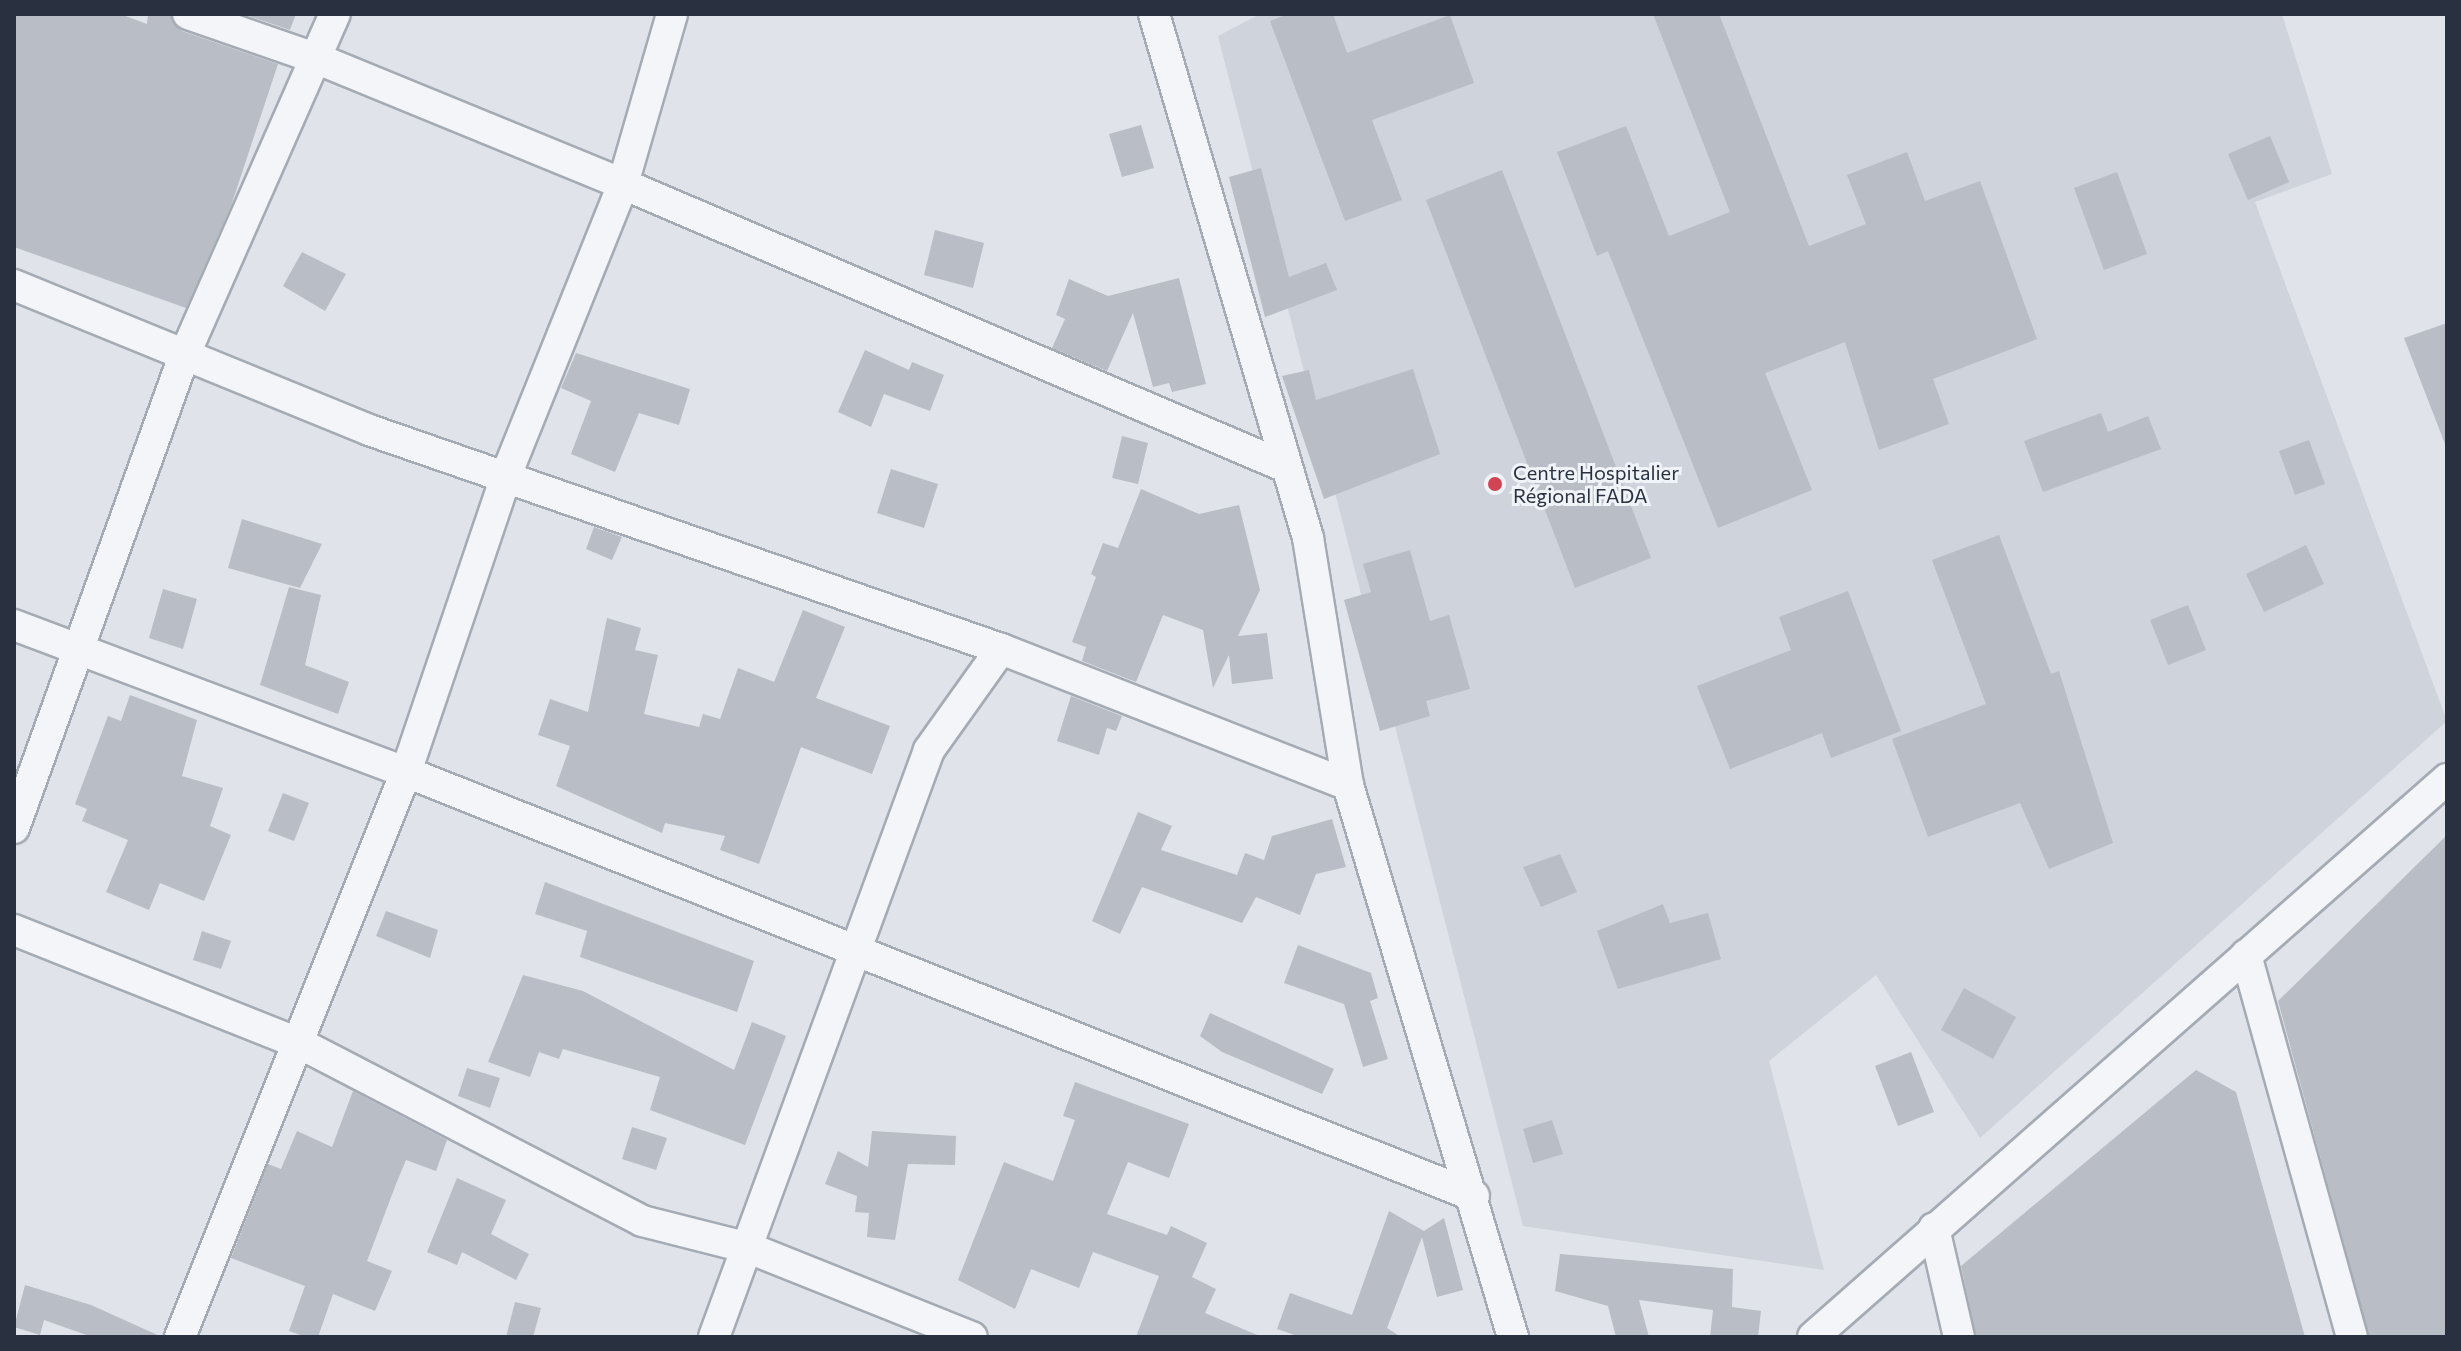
<!DOCTYPE html>
<meta charset="utf-8">
<style>
body{margin:0}
#map{position:relative;width:2461px;height:1351px;overflow:hidden;background:#e0e4ea;font-family:Commissioner,sans-serif}
div>[style]{position:absolute}
.built>*{inset:0;background:#ced3dc}
.building>*{inset:0;background:#b8bdc6}
.roads{filter:drop-shadow(2px 0 #a5abb4) drop-shadow(-2px 0 #a5abb4) drop-shadow(0 2px #a5abb4) drop-shadow(0 -2px #a5abb4)}
.street>*{height:30px;margin:-15px;padding:0 15px;transform-origin:15px;border-radius:15px;background:#f3f5f8}
.dots>*{width:22px;height:22px;translate:-50% -50%;box-sizing:border-box;border:4px solid #f0f3f7;border-radius:50%}
span{translate:-50% -50%;white-space:nowrap;text-align:center;line-height:1.15;-webkit-text-stroke:6px #f0f3f7;paint-order:stroke}
.poi-label{font-size:20px;color:#293141}
.left{translate:0 -50%;text-align:left}
.frame{position:absolute;inset:0;border:16px solid #293141;pointer-events:none}
</style>
<div id="map">
<div class="built">
<i style="clip-path:polygon(1260px 14px,2282px 14px,2332px 174px,2255px 202px,2447px 721px,1980px 1138px,1876px 975px,1769px 1061px,1824px 1270px,1523px 1226px,1218px 36px)"></i>
</div>
<div class="building">
<i style="clip-path:polygon(14px 14px,120px 14px,147px 24px,148px 14px,170px 14px,182px 31px,278px 64px,231px 206px,186px 308px,14px 247px)"></i>
<i style="clip-path:polygon(243px 14px,296px 14px,290px 30px)"></i>
<i style="clip-path:polygon(1288px 14px,1333px 14px,1347px 53px,1450px 15px,1474px 83px,1372px 120px,1402px 200px,1345px 221px,1270px 21px)"></i>
<i style="clip-path:polygon(1653px 14px,1719px 14px,1809px 246px,1866px 224px,1847px 175px,1907px 152px,1925px 201px,1980px 181px,2037px 339px,1933px 379px,1949px 424px,1879px 450px,1845px 342px,1765px 373px,1812px 490px,1718px 528px,1608px 251px,1597px 256px,1557px 152px,1626px 126px,1669px 236px,1730px 212px)"></i>
<i style="clip-path:polygon(1141px 125px,1154px 168px,1122px 177px,1109px 134px)"></i>
<i style="clip-path:polygon(2270px 136px,2289px 182px,2248px 200px,2228px 154px)"></i>
<i style="clip-path:polygon(1261px 168px,1289px 277px,1326px 263px,1337px 290px,1265px 317px,1229px 177px)"></i>
<i style="clip-path:polygon(1502px 170px,1651px 558px,1575px 588px,1426px 200px)"></i>
<i style="clip-path:polygon(2117px 172px,2147px 254px,2104px 270px,2074px 188px)"></i>
<i style="clip-path:polygon(935px 230px,984px 243px,973px 288px,924px 275px)"></i>
<i style="clip-path:polygon(302px 252px,346px 274px,325px 311px,283px 286px)"></i>
<i style="clip-path:polygon(1179px 278px,1206px 384px,1172px 392px,1169px 383px,1153px 387px,1133px 313px,1107px 371px,1052px 348px,1065px 319px,1056px 315px,1069px 279px,1108px 296px)"></i>
<i style="clip-path:polygon(2447px 323px,2447px 443px,2445px 444px,2404px 338px)"></i>
<i style="clip-path:polygon(865px 350px,909px 370px,912px 362px,944px 375px,930px 411px,884px 394px,871px 427px,838px 412px)"></i>
<i style="clip-path:polygon(576px 353px,690px 389px,679px 425px,639px 413px,615px 472px,571px 454px,591px 401px,561px 388px)"></i>
<i style="clip-path:polygon(1413px 369px,1440px 454px,1324px 499px,1282px 376px,1309px 370px,1316px 400px)"></i>
<i style="clip-path:polygon(2101px 413px,2108px 432px,2148px 416px,2161px 449px,2043px 492px,2024px 441px)"></i>
<i style="clip-path:polygon(1122px 436px,1148px 443px,1138px 484px,1112px 478px)"></i>
<i style="clip-path:polygon(2309px 440px,2325px 484px,2295px 495px,2279px 451px)"></i>
<i style="clip-path:polygon(891px 469px,938px 484px,924px 528px,877px 513px)"></i>
<i style="clip-path:polygon(1141px 489px,1199px 514px,1239px 505px,1260px 590px,1238px 636px,1267px 633px,1273px 679px,1232px 684px,1229px 655px,1213px 688px,1203px 630px,1163px 615px,1136px 682px,1082px 661px,1086px 647px,1072px 642px,1096px 577px,1091px 574px,1103px 543px,1118px 548px)"></i>
<i style="clip-path:polygon(242px 519px,322px 544px,300px 588px,228px 568px)"></i>
<i style="clip-path:polygon(594px 527px,622px 537px,612px 560px,586px 549px)"></i>
<i style="clip-path:polygon(1999px 535px,2051px 674px,2059px 671px,2113px 843px,2049px 869px,2020px 803px,1928px 837px,1892px 739px,1986px 704px,1932px 560px)"></i>
<i style="clip-path:polygon(2306px 545px,2324px 584px,2264px 612px,2246px 574px)"></i>
<i style="clip-path:polygon(1410px 550px,1430px 621px,1449px 615px,1470px 689px,1426px 701px,1430px 716px,1380px 731px,1344px 600px,1371px 592px,1363px 564px)"></i>
<i style="clip-path:polygon(289px 587px,321px 595px,305px 665px,349px 682px,338px 714px,260px 685px)"></i>
<i style="clip-path:polygon(163px 589px,197px 599px,183px 649px,149px 638px)"></i>
<i style="clip-path:polygon(1848px 591px,1901px 731px,1831px 758px,1822px 733px,1730px 769px,1697px 686px,1791px 650px,1779px 617px)"></i>
<i style="clip-path:polygon(2188px 605px,2206px 650px,2168px 665px,2150px 620px)"></i>
<i style="clip-path:polygon(803px 610px,845px 627px,816px 698px,890px 726px,872px 774px,801px 747px,759px 864px,720px 850px,725px 836px,665px 823px,662px 833px,556px 786px,570px 746px,538px 735px,550px 699px,588px 712px,607px 618px,641px 628px,635px 650px,658px 655px,644px 714px,699px 727px,703px 714px,720px 719px,738px 668px,774px 682px)"></i>
<i style="clip-path:polygon(130px 695px,197px 720px,182px 776px,223px 788px,210px 826px,231px 835px,204px 901px,160px 883px,149px 910px,106px 892px,128px 840px,82px 821px,87px 809px,75px 804px,108px 716px,121px 721px)"></i>
<i style="clip-path:polygon(1071px 696px,1122px 716px,1116px 731px,1107px 728px,1099px 755px,1057px 741px)"></i>
<i style="clip-path:polygon(283px 793px,309px 803px,294px 841px,268px 831px)"></i>
<i style="clip-path:polygon(1138px 812px,1172px 826px,1161px 850px,1237px 875px,1245px 853px,1264px 860px,1272px 836px,1332px 819px,1346px 867px,1316px 874px,1300px 915px,1256px 897px,1242px 923px,1142px 887px,1120px 934px,1092px 921px)"></i>
<i style="clip-path:polygon(2447px 835px,2447px 1337px,2369px 1337px,2278px 1001px)"></i>
<i style="clip-path:polygon(1560px 854px,1577px 892px,1541px 907px,1523px 867px)"></i>
<i style="clip-path:polygon(545px 882px,754px 961px,737px 1012px,580px 957px,587px 931px,535px 914px)"></i>
<i style="clip-path:polygon(1663px 904px,1670px 923px,1708px 913px,1721px 959px,1618px 989px,1597px 931px)"></i>
<i style="clip-path:polygon(386px 911px,438px 930px,430px 958px,376px 936px)"></i>
<i style="clip-path:polygon(202px 931px,231px 941px,221px 969px,193px 960px)"></i>
<i style="clip-path:polygon(1298px 945px,1371px 973px,1378px 998px,1370px 1001px,1388px 1059px,1363px 1067px,1344px 1004px,1284px 983px)"></i>
<i style="clip-path:polygon(523px 975px,583px 991px,734px 1070px,752px 1022px,786px 1036px,745px 1145px,650px 1110px,660px 1077px,563px 1049px,559px 1059px,539px 1052px,530px 1077px,488px 1062px)"></i>
<i style="clip-path:polygon(1964px 988px,2016px 1017px,1993px 1059px,1941px 1030px)"></i>
<i style="clip-path:polygon(1210px 1013px,1334px 1069px,1322px 1094px,1222px 1052px,1200px 1036px)"></i>
<i style="clip-path:polygon(1911px 1052px,1934px 1112px,1898px 1126px,1875px 1066px)"></i>
<i style="clip-path:polygon(467px 1068px,500px 1078px,490px 1108px,458px 1096px)"></i>
<i style="clip-path:polygon(2196px 1070px,2236px 1092px,2305px 1337px,1976px 1337px,1961px 1266px)"></i>
<i style="clip-path:polygon(1075px 1082px,1189px 1124px,1169px 1178px,1128px 1162px,1107px 1214px,1167px 1235px,1171px 1226px,1207px 1243px,1192px 1277px,1216px 1289px,1205px 1313px,1262px 1337px,1136px 1337px,1159px 1276px,1093px 1252px,1079px 1288px,1031px 1269px,1015px 1309px,958px 1280px,1004px 1162px,1053px 1181px,1075px 1120px,1063px 1116px)"></i>
<i style="clip-path:polygon(353px 1091px,447px 1140px,436px 1171px,406px 1160px,396px 1184px,367px 1261px,392px 1271px,375px 1311px,333px 1294px,318px 1337px,306px 1337px,289px 1331px,305px 1286px,231px 1258px,268px 1164px,281px 1169px,297px 1131px,332px 1147px)"></i>
<i style="clip-path:polygon(1552px 1120px,1563px 1154px,1533px 1163px,1523px 1129px)"></i>
<i style="clip-path:polygon(632px 1127px,667px 1138px,656px 1170px,622px 1159px)"></i>
<i style="clip-path:polygon(872px 1131px,956px 1136px,955px 1165px,908px 1164px,895px 1240px,867px 1237px,869px 1213px,855px 1212px,857px 1196px,825px 1184px,838px 1151px,868px 1167px)"></i>
<i style="clip-path:polygon(457px 1178px,506px 1200px,491px 1234px,529px 1254px,516px 1280px,462px 1252px,457px 1265px,427px 1252px)"></i>
<i style="clip-path:polygon(1389px 1211px,1424px 1231px,1444px 1218px,1463px 1290px,1437px 1297px,1422px 1237px,1387px 1328px,1401px 1337px,1300px 1337px,1277px 1329px,1290px 1293px,1352px 1315px)"></i>
<i style="clip-path:polygon(1560px 1254px,1733px 1269px,1732px 1307px,1761px 1311px,1758px 1337px,1710px 1337px,1713px 1310px,1639px 1300px,1649px 1337px,1616px 1337px,1608px 1306px,1555px 1291px)"></i>
<i style="clip-path:polygon(25px 1285px,91px 1305px,162px 1337px,92px 1337px,44px 1320px,40px 1335px,14px 1327px)"></i>
<i style="clip-path:polygon(515px 1302px,541px 1308px,533px 1337px,506px 1337px)"></i>
</div>
<div class="roads">
<div class="street">
<i style="left:188px;top:14px;width:138px;rotate:19.1deg"></i>
<i style="left:318px;top:59px;width:330px;rotate:22.3deg"></i>
<i style="left:623px;top:184px;width:721px;rotate:23.12deg"></i>
<i style="left:1154px;top:14px;width:546px;rotate:73.62deg"></i>
<i style="left:1308px;top:538px;width:250px;rotate:80.8deg"></i>
<i style="left:1348px;top:785px;width:576px;rotate:73.36deg"></i>
<i style="left:14px;top:285px;width:383px;rotate:22.2deg"></i>
<i style="left:369px;top:430px;width:669px;rotate:19.11deg"></i>
<i style="left:1001px;top:649px;width:373px;rotate:21.4deg"></i>
<i style="left:14px;top:625px;width:419px;rotate:20.6deg"></i>
<i style="left:406px;top:772px;width:1149px;rotate:21.65deg"></i>
<i style="left:14px;top:828px;width:502px;rotate:-70.19deg"></i>
<i style="left:184px;top:356px;width:374px;rotate:-66.2deg"></i>
<i style="left:14px;top:930px;width:309px;rotate:21.7deg"></i>
<i style="left:301px;top:1044px;width:384px;rotate:27.4deg"></i>
<i style="left:642px;top:1221px;width:110px;rotate:14.2deg"></i>
<i style="left:749px;top:1248px;width:240px;rotate:21.8deg"></i>
<i style="left:2246px;top:955px;width:396px;rotate:74.5deg"></i>
<i style="left:1934px;top:1228px;width:112px;rotate:77.1deg"></i>
<i style="left:180px;top:1337px;width:609px;rotate:-68.2deg"></i>
<i style="left:406px;top:772px;width:316px;rotate:-71.3deg"></i>
<i style="left:507px;top:473px;width:311px;rotate:-68.1deg"></i>
<i style="left:623px;top:184px;width:177px;rotate:-73.9deg"></i>
<i style="left:714px;top:1337px;width:625px;rotate:-69.88deg"></i>
<i style="left:929px;top:750px;width:124px;rotate:-54.5deg"></i>
<i style="left:1813px;top:1337px;width:845px;rotate:-41.35deg"></i>
</div>
</div>
<div class="dots">
<i style="left:1495px;top:484px;background:#d04454"></i>
</div>
<div class="poi-label">
<span class="left" style="left:1513px;top:484px">Centre Hospitalier<br>Régional FADA</span>
</div>
<div class="frame"></div>
</div>
